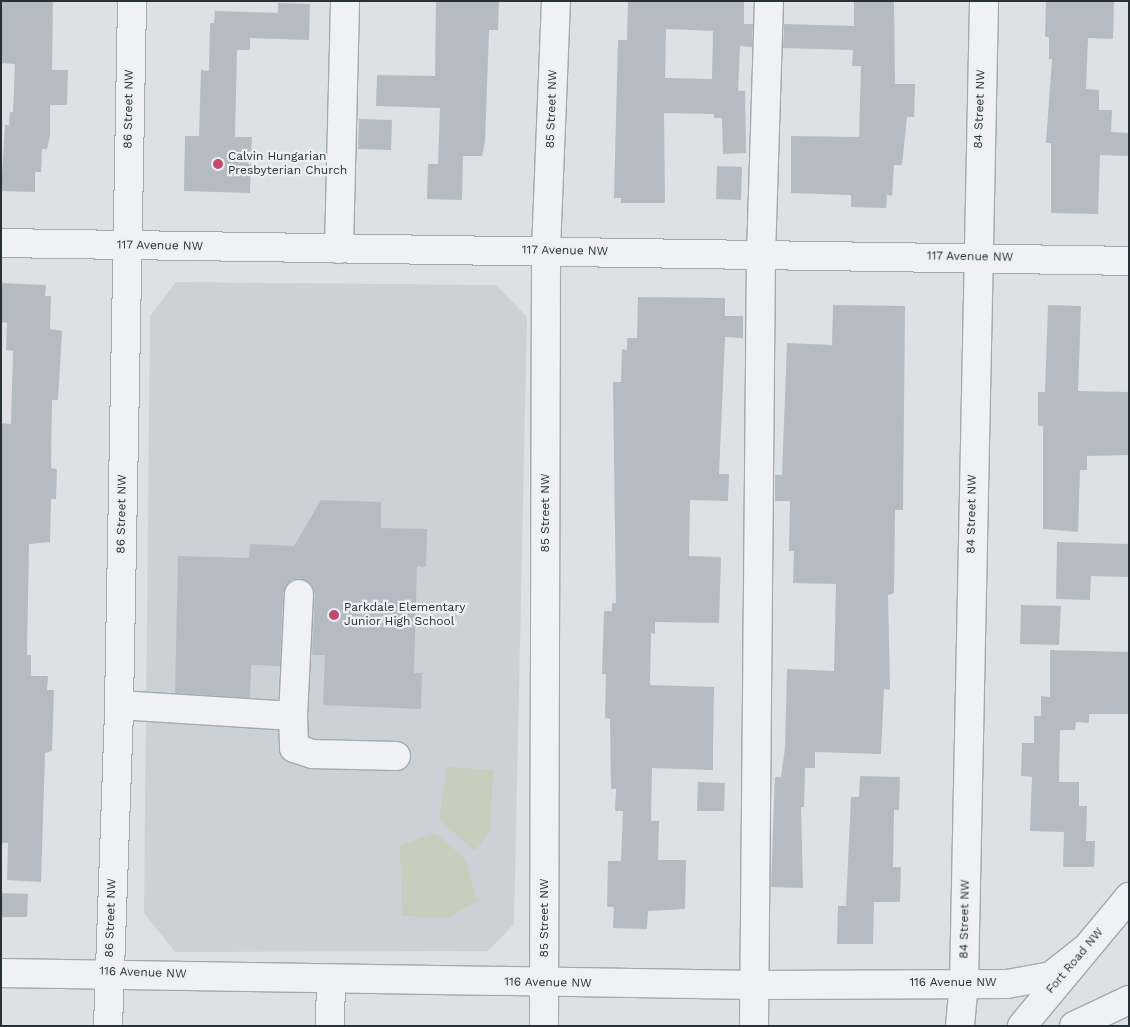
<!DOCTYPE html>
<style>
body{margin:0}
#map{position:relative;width:1130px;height:1027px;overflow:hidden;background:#dde1e5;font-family:"Work Sans",sans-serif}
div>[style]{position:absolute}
.built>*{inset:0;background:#cbd1d6}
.green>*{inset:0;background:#c5cfbe}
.building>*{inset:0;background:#b4bbc2}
.roads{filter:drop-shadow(1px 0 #a3a9ae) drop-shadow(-1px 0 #a3a9ae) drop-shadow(0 1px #a3a9ae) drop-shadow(0 -1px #a3a9ae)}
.minor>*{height:28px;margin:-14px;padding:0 14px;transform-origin:14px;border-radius:14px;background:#eff1f4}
.dots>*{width:14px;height:14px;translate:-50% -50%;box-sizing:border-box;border:2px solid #ecf0f3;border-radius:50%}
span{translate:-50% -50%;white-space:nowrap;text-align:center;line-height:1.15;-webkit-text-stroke:4.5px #ecf0f3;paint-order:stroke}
.street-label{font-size:12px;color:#27313a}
.poi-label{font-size:12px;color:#27313a}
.left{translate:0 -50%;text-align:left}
.frame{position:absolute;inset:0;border:2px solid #27313a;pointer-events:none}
</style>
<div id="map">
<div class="built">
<i style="clip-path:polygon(176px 282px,496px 285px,527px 317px,514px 924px,488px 951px,175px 952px,144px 913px,150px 316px)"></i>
</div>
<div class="green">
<i style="clip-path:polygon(447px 767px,493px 770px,490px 831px,475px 851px,439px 819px)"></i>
<i style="clip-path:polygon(435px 833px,465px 858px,477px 901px,448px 918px,402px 916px,400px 845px)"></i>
</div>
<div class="building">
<i style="clip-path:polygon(1px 1px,53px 1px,52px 70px,68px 70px,67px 105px,50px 105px,50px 136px,47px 149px,42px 149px,41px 172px,35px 172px,35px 192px,1px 191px,5px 125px,9px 125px,10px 112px,13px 112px,15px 64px,1px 63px)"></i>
<i style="clip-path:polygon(436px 1px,499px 1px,498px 30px,489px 30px,485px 142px,482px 156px,463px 156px,462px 200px,427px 199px,428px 164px,438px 164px,440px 108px,376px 106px,377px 75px,435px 76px)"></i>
<i style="clip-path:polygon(evenodd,628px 1px,744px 1px,744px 24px,753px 24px,752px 47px,740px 46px,738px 91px,745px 91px,746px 153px,723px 154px,722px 118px,714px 118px,714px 114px,664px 113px,665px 203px,621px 203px,621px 198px,614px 198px,618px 40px,627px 40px,628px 1px,666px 29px,713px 31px,712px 79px,665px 78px,666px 29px)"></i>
<i style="clip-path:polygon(854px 1px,894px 1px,895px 84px,915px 84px,914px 117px,907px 117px,902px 165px,894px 165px,892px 196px,887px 195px,886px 208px,851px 207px,851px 195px,791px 193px,791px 136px,859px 137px,861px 66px,852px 66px,853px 50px,783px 48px,784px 24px,854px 26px)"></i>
<i style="clip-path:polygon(1046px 1px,1114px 1px,1113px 39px,1088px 38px,1086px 89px,1099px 90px,1099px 110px,1112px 110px,1111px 132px,1129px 133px,1129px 156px,1100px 155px,1098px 214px,1051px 213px,1051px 143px,1046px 143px,1052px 59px,1049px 59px,1049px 37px,1045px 37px)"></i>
<i style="clip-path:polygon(278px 3px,310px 4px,309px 40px,250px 38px,250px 50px,237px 50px,235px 137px,252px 137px,250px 193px,184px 191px,185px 136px,199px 136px,201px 70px,209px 71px,210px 23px,214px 23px,215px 11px,278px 13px)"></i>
<i style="clip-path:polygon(359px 119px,392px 120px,391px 150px,358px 149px)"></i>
<i style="clip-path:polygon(717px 166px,742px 167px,741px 200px,716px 199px)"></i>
<i style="clip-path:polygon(1px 283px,46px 285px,45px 296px,51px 296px,50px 329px,62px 331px,58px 400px,52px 400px,51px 468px,57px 469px,56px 499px,51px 499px,50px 542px,29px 544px,27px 655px,31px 655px,31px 676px,48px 676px,47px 690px,54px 690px,52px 751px,45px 753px,41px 882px,7px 880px,8px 843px,2px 843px,1px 827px,1px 423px,11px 424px,13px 351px,6px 350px,7px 323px,1px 322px)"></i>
<i style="clip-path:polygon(638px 297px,725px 298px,725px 316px,743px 316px,743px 338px,725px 337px,719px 474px,729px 474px,728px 501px,690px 500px,689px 556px,721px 557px,719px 623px,655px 622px,655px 634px,651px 633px,650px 685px,714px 687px,713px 748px,713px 770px,652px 768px,651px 821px,659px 821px,658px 860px,686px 860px,685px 909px,648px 911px,647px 929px,613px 928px,614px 907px,607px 907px,608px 861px,621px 861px,623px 811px,615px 811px,616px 789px,611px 789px,610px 719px,605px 718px,606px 674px,602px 674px,604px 611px,612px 611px,612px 603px,616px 603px,613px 382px,621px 382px,622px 349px,627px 350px,627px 338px,637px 338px)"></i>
<i style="clip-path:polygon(833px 305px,905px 306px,903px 510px,895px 510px,894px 593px,888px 595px,890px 690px,884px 689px,881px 754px,815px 752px,815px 768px,805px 768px,804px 807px,801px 807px,803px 888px,771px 887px,775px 777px,781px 777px,785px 748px,787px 669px,834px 671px,836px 584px,793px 583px,794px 551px,789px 551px,790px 501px,775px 501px,775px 475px,782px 475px,787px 343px,832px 345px)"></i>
<i style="clip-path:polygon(1048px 305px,1081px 306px,1078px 391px,1129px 392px,1129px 455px,1087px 456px,1087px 470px,1080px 470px,1078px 532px,1043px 529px,1043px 426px,1038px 426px,1038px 392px,1045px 392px)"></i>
<i style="clip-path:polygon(321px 500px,381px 502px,381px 528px,427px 529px,426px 567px,417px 566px,414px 673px,422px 673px,421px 709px,323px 705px,325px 655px,312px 655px,315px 594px,313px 586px,300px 578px,291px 580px,283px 593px,280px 666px,251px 665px,250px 698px,175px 693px,178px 556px,249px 558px,250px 544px,294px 546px)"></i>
<i style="clip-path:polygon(1057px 542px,1129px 544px,1129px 577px,1091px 576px,1090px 600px,1056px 599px)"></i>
<i style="clip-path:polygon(1021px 605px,1061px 606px,1059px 645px,1020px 644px)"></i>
<i style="clip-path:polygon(1050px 650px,1129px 652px,1129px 714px,1089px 714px,1089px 723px,1076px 722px,1075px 730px,1060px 730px,1059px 782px,1079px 782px,1079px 806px,1087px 806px,1086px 841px,1095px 841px,1094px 867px,1063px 867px,1064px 832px,1030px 831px,1032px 777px,1021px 776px,1022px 743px,1034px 743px,1034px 716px,1041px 716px,1041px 696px,1050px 697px)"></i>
<i style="clip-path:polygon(860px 776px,900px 777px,899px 810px,894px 810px,893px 867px,901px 867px,900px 902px,874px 902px,873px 944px,837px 944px,838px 906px,846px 906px,851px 797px,859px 797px)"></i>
<i style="clip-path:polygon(698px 782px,725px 783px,724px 811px,697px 811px)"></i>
<i style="clip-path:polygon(1px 893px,28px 894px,27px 917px,1px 917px)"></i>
</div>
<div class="roads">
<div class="minor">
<i style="left:1px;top:243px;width:1128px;rotate:0.91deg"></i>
<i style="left:339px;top:249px;width:248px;rotate:-88.6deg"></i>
<i style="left:119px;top:705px;width:174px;rotate:3.6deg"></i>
<i style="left:293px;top:716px;width:32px;rotate:88deg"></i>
<i style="left:294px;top:748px;width:20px;rotate:18deg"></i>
<i style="left:313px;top:754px;width:83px;rotate:1.4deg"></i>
<i style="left:293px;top:716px;width:122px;rotate:-87.2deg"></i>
<i style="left:1px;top:973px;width:754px;rotate:0.91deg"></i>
<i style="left:755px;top:985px;width:252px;rotate:-0.2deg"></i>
<i style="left:1007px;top:984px;width:45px;rotate:-10.3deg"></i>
<i style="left:1051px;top:976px;width:43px;rotate:-38.5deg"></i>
<i style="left:108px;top:1026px;width:321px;rotate:-88deg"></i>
<i style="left:119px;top:705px;width:704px;rotate:-88.94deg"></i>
<i style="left:330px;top:1026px;width:46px;rotate:-88.8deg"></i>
<i style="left:544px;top:1026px;width:776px;rotate:-89.85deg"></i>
<i style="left:546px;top:250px;width:249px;rotate:-87.7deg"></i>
<i style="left:754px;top:1026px;width:770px;rotate:-89.48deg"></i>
<i style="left:761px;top:256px;width:255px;rotate:-88.2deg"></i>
<i style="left:960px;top:1026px;width:44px;rotate:-84.8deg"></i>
<i style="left:964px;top:982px;width:981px;rotate:-88.83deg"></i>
<i style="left:1022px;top:1026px;width:168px;rotate:-50.3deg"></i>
<i style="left:1074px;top:1026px;width:61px;rotate:-25.3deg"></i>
</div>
</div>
<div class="dots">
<i style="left:218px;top:164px;background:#c24a6c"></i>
<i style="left:334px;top:615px;background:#c24a6c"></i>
</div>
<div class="street-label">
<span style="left:129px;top:109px;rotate:-89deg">86 Street NW</span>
<span style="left:552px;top:109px;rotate:-88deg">85 Street NW</span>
<span style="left:980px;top:109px;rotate:-88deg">84 Street NW</span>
<span style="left:160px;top:246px;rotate:1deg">117 Avenue NW</span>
<span style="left:565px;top:251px;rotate:1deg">117 Avenue NW</span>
<span style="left:970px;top:257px;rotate:1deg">117 Avenue NW</span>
<span style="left:546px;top:513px;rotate:-90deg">85 Street NW</span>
<span style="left:122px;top:514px;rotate:-89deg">86 Street NW</span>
<span style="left:972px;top:514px;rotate:-89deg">84 Street NW</span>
<span style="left:111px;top:918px;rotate:-88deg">86 Street NW</span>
<span style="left:545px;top:918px;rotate:-90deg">85 Street NW</span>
<span style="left:965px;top:919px;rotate:-89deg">84 Street NW</span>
<span style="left:1075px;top:961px;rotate:-50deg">Fort Road NW</span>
<span style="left:143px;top:973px;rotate:2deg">116 Avenue NW</span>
<span style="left:548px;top:983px;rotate:1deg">116 Avenue NW</span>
<span style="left:953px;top:983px">116 Avenue NW</span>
</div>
<div class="poi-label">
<span class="left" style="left:228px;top:164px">Calvin Hungarian<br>Presbyterian Church</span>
<span class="left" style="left:344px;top:615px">Parkdale Elementary<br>Junior High School</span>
</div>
<div class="frame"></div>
</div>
